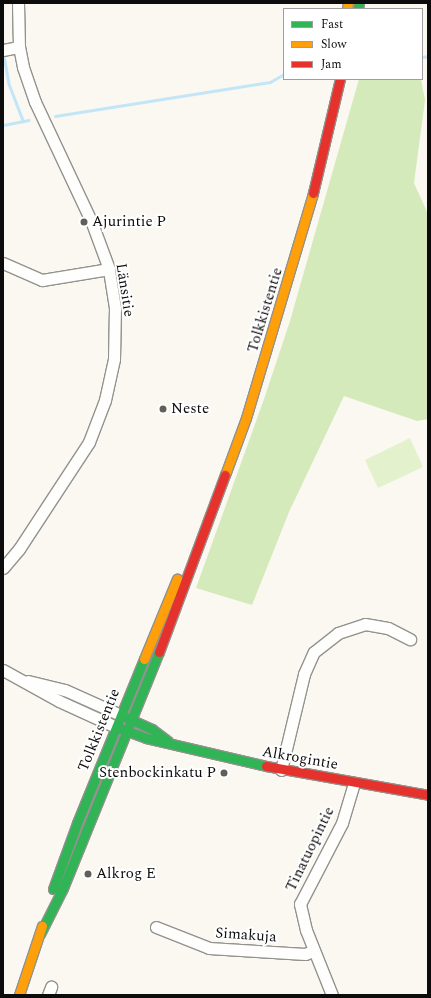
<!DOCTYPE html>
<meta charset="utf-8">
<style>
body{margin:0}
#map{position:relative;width:431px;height:998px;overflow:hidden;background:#faf8f0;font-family:Spectral,serif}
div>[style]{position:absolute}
.green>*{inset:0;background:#e3f2cd}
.forest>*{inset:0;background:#d4eabb}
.stream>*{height:3px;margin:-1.5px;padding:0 1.5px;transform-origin:1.5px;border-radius:1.5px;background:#c2e6f8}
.roads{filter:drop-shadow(1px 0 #93928f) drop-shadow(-1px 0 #93928f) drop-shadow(0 1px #93928f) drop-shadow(0 -1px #93928f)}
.street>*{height:11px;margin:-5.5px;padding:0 5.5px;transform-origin:5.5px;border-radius:5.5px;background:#fefefd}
.fast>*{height:9px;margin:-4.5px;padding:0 4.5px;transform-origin:4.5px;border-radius:4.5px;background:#30b455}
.slow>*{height:9px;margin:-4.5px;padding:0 4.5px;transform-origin:4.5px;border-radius:4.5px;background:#ff9f0a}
.jam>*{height:9px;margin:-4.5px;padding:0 4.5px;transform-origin:4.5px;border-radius:4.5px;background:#e5322d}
.dots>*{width:11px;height:11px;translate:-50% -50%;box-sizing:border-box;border:2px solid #fff;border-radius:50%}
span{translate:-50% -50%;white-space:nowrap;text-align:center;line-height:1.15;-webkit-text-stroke:4px #fff;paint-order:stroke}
.poi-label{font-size:15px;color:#0c0c0c}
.left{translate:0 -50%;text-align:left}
.right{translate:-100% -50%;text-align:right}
.street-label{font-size:15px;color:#0c0c0c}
.frame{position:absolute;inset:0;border:4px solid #0c0c0c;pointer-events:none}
.legend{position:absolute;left:283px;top:8px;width:140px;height:72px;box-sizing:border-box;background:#fff;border:1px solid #9e9e9e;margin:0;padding:5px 7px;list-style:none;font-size:12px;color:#0c0c0c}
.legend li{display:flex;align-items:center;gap:8px;height:20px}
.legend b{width:20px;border:1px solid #9e9e9e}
</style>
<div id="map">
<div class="green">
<i style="clip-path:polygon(410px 438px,423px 467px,378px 488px,365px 460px)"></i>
</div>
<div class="forest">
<i style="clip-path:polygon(359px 79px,421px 79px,425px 100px,414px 183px,428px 214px,428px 419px,417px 421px,344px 396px,289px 512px,252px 605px,196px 588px,263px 402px,290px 321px)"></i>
</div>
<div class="stream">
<i style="left:422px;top:57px;width:6px;rotate:-9deg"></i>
<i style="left:4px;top:58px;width:27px;rotate:80deg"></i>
<i style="left:9px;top:85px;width:39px;rotate:69deg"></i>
<i style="left:55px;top:116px;width:218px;rotate:-9deg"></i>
<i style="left:270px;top:82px;width:16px;rotate:-30deg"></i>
<i style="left:3px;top:125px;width:26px;rotate:-11deg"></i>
</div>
<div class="roads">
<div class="street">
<i style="left:3px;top:50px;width:16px;rotate:-11deg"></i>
<i style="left:3px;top:263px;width:43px;rotate:23.6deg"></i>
<i style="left:42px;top:280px;width:68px;rotate:-9.3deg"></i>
<i style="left:3px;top:568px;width:25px;rotate:-50deg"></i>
<i style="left:19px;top:549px;width:128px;rotate:-56.8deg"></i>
<i style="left:89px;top:442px;width:45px;rotate:-69.1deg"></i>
<i style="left:105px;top:400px;width:42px;rotate:-77.6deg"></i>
<i style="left:114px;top:359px;width:51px;rotate:-88.9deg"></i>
<i style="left:115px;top:308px;width:39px;rotate:-99deg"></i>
<i style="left:109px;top:269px;width:49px;rotate:-110.3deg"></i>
<i style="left:92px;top:223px;width:134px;rotate:-115.2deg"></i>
<i style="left:35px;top:102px;width:37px;rotate:-109deg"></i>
<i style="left:23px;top:67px;width:20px;rotate:-101deg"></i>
<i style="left:19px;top:47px;width:44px;rotate:-91.3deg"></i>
<i style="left:3px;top:670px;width:64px;rotate:29deg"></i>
<i style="left:59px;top:701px;width:63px;rotate:24.5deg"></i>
<i style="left:28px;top:681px;width:38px;rotate:14deg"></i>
<i style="left:65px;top:690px;width:61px;rotate:24.1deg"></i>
<i style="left:281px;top:770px;width:99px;rotate:-76.5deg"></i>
<i style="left:304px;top:674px;width:24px;rotate:-66deg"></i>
<i style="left:314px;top:652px;width:31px;rotate:-38deg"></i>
<i style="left:338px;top:633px;width:28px;rotate:-18deg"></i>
<i style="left:365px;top:624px;width:23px;rotate:10deg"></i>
<i style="left:388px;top:628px;width:25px;rotate:27deg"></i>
<i style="left:156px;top:927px;width:57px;rotate:21.6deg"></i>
<i style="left:209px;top:948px;width:96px;rotate:3.6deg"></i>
<i style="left:305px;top:954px;width:9px;rotate:-21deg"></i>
<i style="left:48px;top:995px;width:9px;rotate:-69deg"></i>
<i style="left:332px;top:995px;width:70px;rotate:-111.8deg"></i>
<i style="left:306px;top:930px;width:27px;rotate:-103deg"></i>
<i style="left:300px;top:904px;width:91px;rotate:-62.6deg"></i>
<i style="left:342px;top:823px;width:42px;rotate:-73.3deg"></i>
</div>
<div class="fast">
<i style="left:358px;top:9px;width:6px;rotate:-81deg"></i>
<i style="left:123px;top:716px;width:32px;rotate:24deg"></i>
<i style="left:152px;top:729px;width:20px;rotate:37deg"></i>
<i style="left:119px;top:728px;width:29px;rotate:20deg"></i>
<i style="left:146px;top:738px;width:123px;rotate:13.1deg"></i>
<i style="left:53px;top:889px;width:70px;rotate:-70deg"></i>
<i style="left:77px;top:823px;width:177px;rotate:-67.8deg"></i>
<i style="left:40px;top:934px;width:51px;rotate:-63.4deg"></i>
<i style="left:63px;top:888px;width:255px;rotate:-67.9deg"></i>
</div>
<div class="slow">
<i style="left:347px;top:9px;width:6px;rotate:-81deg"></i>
<i style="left:225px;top:475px;width:61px;rotate:-69.8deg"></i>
<i style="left:246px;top:418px;width:235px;rotate:-73.4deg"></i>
<i style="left:144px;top:659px;width:87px;rotate:-67.6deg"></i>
<i style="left:19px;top:995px;width:73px;rotate:-71.6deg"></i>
</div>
<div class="jam">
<i style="left:313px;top:193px;width:117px;rotate:-76.7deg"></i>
<i style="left:159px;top:652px;width:189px;rotate:-69.6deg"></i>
<i style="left:266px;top:766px;width:165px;rotate:10.1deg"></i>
</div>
</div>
<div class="dots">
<i style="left:84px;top:222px;background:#5f5f5c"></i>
<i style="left:163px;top:409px;background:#5f5f5c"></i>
<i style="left:224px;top:773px;background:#5f5f5c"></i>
<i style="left:88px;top:874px;background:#5f5f5c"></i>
</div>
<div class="poi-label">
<span class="left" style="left:92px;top:222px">Ajurintie P</span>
<span class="left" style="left:171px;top:409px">Neste</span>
<span class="right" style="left:216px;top:773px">Stenbockinkatu P</span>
<span class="left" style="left:96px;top:874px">Alkrog E</span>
</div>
<div class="street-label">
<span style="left:125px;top:290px;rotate:81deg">Länsitie</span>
<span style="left:265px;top:310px;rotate:-73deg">Tolkkistentie</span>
<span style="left:99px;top:730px;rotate:-68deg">Tolkkistentie</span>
<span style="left:300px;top:758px;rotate:10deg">Alkrogintie</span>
<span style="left:310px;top:849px;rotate:-64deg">Tinatuopintie</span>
<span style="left:246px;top:935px;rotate:4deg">Simakuja</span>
</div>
<div class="frame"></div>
<ul class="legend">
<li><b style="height:5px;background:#30b455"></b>Fast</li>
<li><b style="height:5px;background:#ff9f0a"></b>Slow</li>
<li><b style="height:5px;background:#e5322d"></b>Jam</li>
</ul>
</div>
